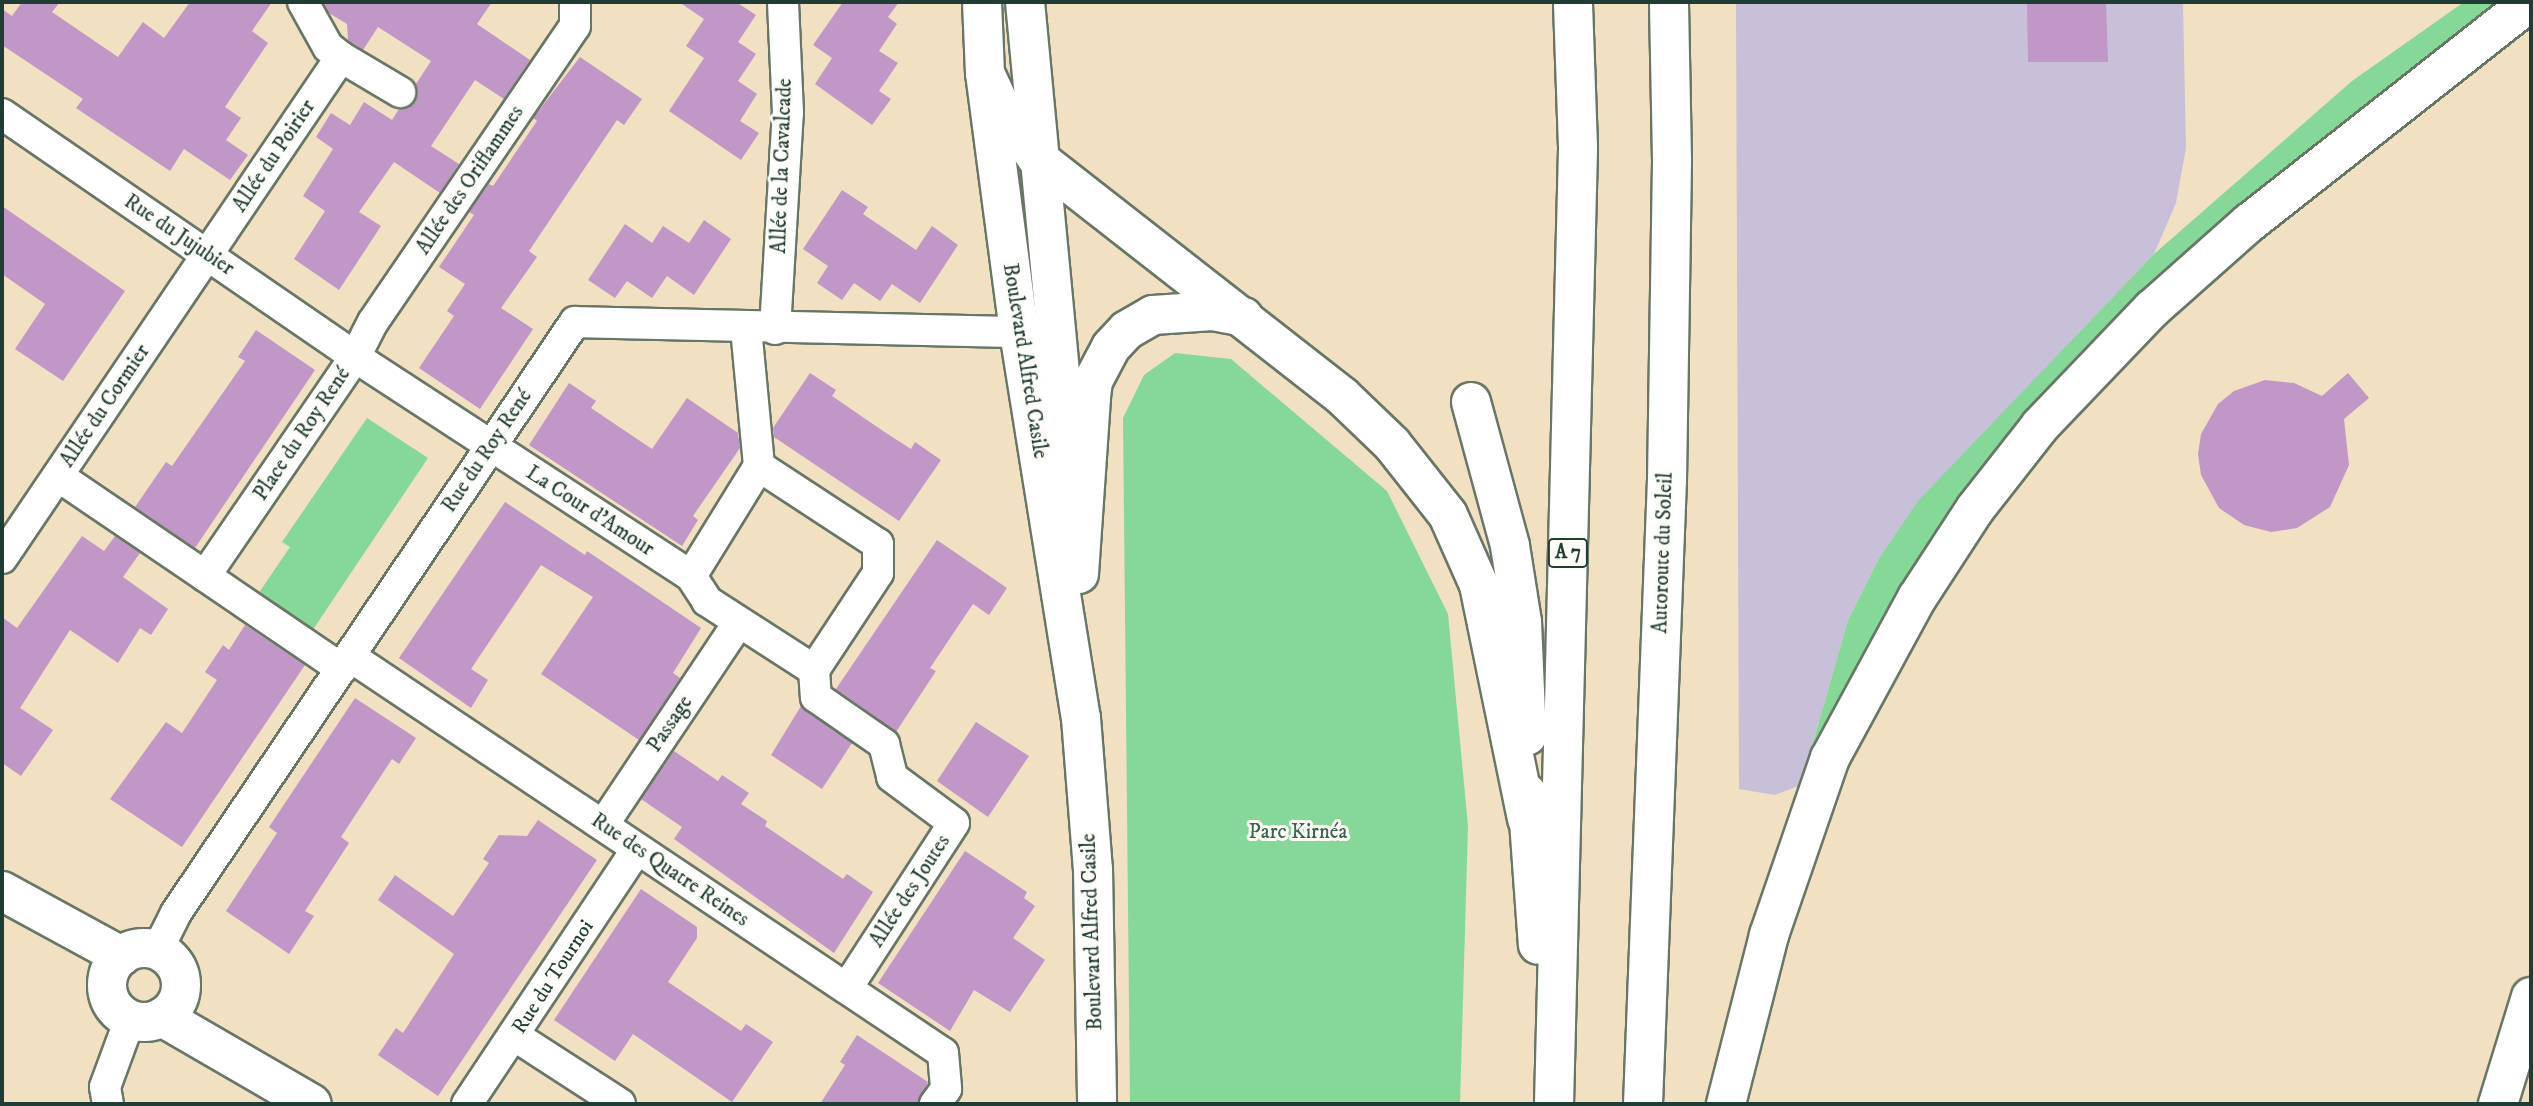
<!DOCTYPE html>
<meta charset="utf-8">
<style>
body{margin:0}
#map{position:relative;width:2533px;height:1106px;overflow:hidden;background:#f1e0c2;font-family:"IM FELL DW Pica",serif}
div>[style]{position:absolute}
.industrial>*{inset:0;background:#c8bfd8}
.green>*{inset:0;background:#86d899}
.building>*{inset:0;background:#c197c7}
.roads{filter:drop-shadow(2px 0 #687666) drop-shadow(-2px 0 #687666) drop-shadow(0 2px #687666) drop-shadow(0 -2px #687666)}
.street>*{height:30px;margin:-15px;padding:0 15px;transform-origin:15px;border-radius:15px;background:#fff}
.secondary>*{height:38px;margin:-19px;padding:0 19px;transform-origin:19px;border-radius:19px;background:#fff}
.secondary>.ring{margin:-19px;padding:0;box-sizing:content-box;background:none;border:38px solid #fff;border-radius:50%}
.primary>*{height:38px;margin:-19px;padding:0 19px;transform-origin:19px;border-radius:19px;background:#fff}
.highway>*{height:38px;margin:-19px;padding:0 19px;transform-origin:19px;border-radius:19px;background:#fff}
span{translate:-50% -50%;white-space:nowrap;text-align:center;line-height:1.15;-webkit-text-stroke:6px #fdfcf7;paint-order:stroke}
.shield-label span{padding:2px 5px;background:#fdfcf7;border:2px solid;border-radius:5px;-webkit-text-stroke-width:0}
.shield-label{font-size:19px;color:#1f3d34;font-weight:700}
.street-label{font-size:21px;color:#1f3d34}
.park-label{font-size:21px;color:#39644d}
.frame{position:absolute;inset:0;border:4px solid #1f3d34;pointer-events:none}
</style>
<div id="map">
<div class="industrial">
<i style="clip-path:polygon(1736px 2px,2183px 2px,2186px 148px,2176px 203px,2154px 254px,1918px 502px,1878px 560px,1848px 620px,1801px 785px,1775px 795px,1739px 789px)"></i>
</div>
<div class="green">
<i style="clip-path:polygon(2464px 2px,2509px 2px,2125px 317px,1801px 785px,1848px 620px,1878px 560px,1918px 501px,2154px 254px,2352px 81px)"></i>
<i style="clip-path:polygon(1175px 353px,1231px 359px,1387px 491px,1448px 614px,1468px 826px,1460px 1104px,1130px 1104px,1123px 418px,1144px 375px)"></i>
<i style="clip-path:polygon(367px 418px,428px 458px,308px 637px,254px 600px,290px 547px,282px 542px)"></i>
</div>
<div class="building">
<i style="clip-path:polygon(22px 2px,60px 2px,52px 12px,118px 57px,143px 22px,164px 38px,190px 2px,272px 2px,252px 31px,268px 43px,225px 107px,241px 118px,226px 140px,248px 155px,230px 180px,184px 149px,170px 171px,76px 108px,83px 99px,2px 45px,2px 9px,12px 16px)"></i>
<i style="clip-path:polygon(323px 2px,492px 2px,477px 24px,530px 60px,504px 99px,475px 80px,431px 146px,459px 164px,440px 193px,394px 162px,359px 212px,381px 226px,339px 290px,294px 259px,325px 211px,303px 196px,333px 149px,316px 137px,331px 113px,350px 125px,364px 102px,392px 120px,399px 109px,415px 101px,416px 84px,431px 61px,378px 27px,363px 50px,348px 40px,347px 24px,329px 13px)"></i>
<i style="clip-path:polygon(679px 2px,736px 2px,756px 15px,738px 42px,756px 54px,738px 81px,757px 94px,740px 121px,759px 133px,741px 160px,669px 111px,704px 58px,686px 46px,704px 19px)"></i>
<i style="clip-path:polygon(843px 2px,899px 2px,888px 17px,897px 24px,879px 51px,898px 63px,879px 91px,891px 99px,872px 125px,815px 84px,832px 58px,813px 45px)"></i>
<i style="clip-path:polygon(2106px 2px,2108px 62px,2028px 62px,2027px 3px)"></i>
<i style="clip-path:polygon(580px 57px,642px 99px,624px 125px,617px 120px,529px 251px,537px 257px,501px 308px,533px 329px,480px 409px,419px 368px,454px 316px,447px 311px,465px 284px,439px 267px,474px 215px,469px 212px,489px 184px,493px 186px,537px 121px,533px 118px)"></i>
<i style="clip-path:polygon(842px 190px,868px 207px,863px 214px,916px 250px,932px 226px,958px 245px,920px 303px,892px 284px,880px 301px,854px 283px,842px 300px,817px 283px,828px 266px,803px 249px)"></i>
<i style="clip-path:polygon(2px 206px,125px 291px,63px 381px,15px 349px,45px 304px,2px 274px)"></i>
<i style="clip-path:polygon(704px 220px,731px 239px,694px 295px,667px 276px,652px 298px,627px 281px,615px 298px,588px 280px,625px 224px,652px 243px,663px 226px,689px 243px)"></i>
<i style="clip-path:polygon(256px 330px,315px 370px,195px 548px,135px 507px,166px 462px,172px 466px,245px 361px,238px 357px)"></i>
<i style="clip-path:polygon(810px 373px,836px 390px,832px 396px,883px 431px,911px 449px,915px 442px,941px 460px,899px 521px,774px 437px,773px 428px)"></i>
<i style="clip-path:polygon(2348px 373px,2369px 398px,2344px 419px,2349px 465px,2330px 507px,2297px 528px,2271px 532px,2244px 525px,2219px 508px,2201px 475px,2198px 454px,2201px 434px,2218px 404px,2234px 391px,2265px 380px,2294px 383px,2322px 396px)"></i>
<i style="clip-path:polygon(569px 383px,596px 401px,591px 408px,652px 449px,687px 398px,738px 433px,740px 448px,693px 516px,698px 520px,682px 546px,529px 445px)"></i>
<i style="clip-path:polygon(505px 502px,585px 555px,587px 551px,701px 628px,673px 673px,680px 678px,639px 740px,541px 674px,593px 597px,541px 565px,471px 669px,488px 680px,471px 708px,399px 658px)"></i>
<i style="clip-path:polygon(82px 536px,104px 551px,115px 536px,140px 553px,123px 577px,168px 609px,151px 635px,140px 628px,118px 663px,70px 630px,20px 708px,53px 730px,21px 776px,2px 763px,2px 617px,17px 628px)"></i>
<i style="clip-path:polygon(937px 540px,1007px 588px,989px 615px,973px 604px,930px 668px,936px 671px,896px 732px,836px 689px)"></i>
<i style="clip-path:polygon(245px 625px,305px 665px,182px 847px,110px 799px,166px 722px,182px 733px,217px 680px,205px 672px,223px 645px,229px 650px)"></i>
<i style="clip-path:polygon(355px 698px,416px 738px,399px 764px,392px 759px,341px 837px,349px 843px,305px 911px,314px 916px,289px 954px,226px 911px,277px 833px,269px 827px)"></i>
<i style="clip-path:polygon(801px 706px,852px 743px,822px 789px,771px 755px)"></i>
<i style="clip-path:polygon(976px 722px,1029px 756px,988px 817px,937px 781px)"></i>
<i style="clip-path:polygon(674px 751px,718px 781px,722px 775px,749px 793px,741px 804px,767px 821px,765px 826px,843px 879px,847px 874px,873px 892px,834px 953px,674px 839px,682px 827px,641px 799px)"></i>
<i style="clip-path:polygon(538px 820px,597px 860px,438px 1096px,378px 1055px,396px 1028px,403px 1033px,454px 954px,378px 900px,395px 875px,453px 916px,489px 863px,483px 859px,499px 835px,527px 836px)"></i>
<i style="clip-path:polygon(965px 851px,1027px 892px,1024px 898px,1035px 906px,1013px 938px,1045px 960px,1010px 1012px,974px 990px,950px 1031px,878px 983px)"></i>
<i style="clip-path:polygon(641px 889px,697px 927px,697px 938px,668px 982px,741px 1031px,746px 1024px,773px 1042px,732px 1102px,633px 1034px,615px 1061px,554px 1020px)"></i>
<i style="clip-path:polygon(857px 1035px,928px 1082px,918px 1104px,820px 1104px,845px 1065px,840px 1062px)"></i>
</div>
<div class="roads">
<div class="street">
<i style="left:341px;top:57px;width:69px;rotate:30.7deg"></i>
<i style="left:2px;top:114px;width:429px;rotate:34.5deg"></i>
<i style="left:355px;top:357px;width:39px;rotate:-63deg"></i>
<i style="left:373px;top:322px;width:358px;rotate:-55.7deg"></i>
<i style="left:575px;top:26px;width:24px;rotate:-90deg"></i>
<i style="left:746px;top:328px;width:139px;rotate:84.6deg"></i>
<i style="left:775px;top:329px;width:216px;rotate:-86.6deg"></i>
<i style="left:788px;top:113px;width:111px;rotate:-92.6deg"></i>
<i style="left:58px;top:476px;width:343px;rotate:34.2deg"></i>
<i style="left:2px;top:558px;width:605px;rotate:-55.92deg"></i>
<i style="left:341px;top:57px;width:16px;rotate:-142deg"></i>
<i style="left:328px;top:47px;width:51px;rotate:-119.1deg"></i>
<i style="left:205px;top:576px;width:265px;rotate:-55.6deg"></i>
<i style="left:355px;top:357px;width:401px;rotate:33.1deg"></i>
<i style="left:691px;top:576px;width:30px;rotate:57deg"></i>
<i style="left:707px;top:601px;width:127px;rotate:32.8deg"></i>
<i style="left:814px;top:670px;width:116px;rotate:-56.6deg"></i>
<i style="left:878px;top:573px;width:29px;rotate:-90deg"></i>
<i style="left:878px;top:544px;width:142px;rotate:-146.8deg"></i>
<i style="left:759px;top:466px;width:129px;rotate:121.7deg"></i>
<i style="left:351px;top:657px;width:712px;rotate:33.78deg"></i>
<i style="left:943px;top:1053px;width:36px;rotate:85deg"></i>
<i style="left:946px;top:1089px;width:19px;rotate:126deg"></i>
<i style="left:814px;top:670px;width:27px;rotate:86deg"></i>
<i style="left:816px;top:697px;width:83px;rotate:34.7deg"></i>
<i style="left:884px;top:744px;width:34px;rotate:76deg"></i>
<i style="left:892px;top:777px;width:77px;rotate:36.6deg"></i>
<i style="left:954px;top:823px;width:197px;rotate:123deg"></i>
<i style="left:603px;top:825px;width:243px;rotate:-56.2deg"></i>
<i style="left:157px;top:951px;width:42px;rotate:-63.4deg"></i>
<i style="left:176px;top:913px;width:713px;rotate:-55.98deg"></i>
<i style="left:575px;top:322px;width:444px;rotate:1.3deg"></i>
<i style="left:515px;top:1036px;width:125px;rotate:32.9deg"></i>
<i style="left:108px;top:1104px;width:17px;rotate:-100deg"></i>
<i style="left:105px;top:1087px;width:72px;rotate:-69.8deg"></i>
<i style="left:467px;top:1104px;width:306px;rotate:-56.3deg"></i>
</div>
<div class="secondary">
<i style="left:982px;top:2px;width:71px;rotate:87.6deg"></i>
<i style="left:985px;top:73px;width:261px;rotate:82.5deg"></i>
<i style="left:1019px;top:332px;width:391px;rotate:80.9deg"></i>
<i style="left:1081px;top:718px;width:151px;rotate:85.5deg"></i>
<i style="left:1093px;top:869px;width:235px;rotate:89deg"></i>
<i style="left:1025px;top:2px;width:510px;rotate:84.6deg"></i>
<i style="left:2px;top:891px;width:136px;rotate:28.6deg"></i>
<i class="ring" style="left:107px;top:948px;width:36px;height:36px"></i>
<i style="left:162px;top:1017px;width:173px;rotate:30.1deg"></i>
</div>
<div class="primary">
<i style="left:2498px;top:1104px;width:112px;rotate:-72.9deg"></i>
</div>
<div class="highway">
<i style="left:985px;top:73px;width:40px;rotate:65deg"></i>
<i style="left:1002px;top:109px;width:59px;rotate:54.7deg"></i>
<i style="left:1036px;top:157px;width:388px;rotate:38deg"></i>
<i style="left:1342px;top:396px;width:69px;rotate:43.8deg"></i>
<i style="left:1392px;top:444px;width:90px;rotate:51.7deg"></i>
<i style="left:1448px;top:515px;width:77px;rotate:66.1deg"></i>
<i style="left:1479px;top:585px;width:239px;rotate:78.4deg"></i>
<i style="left:1471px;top:402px;width:149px;rotate:74.8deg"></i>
<i style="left:1510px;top:546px;width:77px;rotate:81deg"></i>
<i style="left:1522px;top:622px;width:114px;rotate:87.5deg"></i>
<i style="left:1079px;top:574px;width:177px;rotate:-86.1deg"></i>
<i style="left:1091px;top:397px;width:16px;rotate:-83deg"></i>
<i style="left:1093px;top:381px;width:38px;rotate:-62deg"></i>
<i style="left:1111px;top:347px;width:23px;rotate:-47deg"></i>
<i style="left:1127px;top:330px;width:30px;rotate:-30deg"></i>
<i style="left:1153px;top:315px;width:60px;rotate:-3.8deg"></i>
<i style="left:1213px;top:311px;width:31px;rotate:11deg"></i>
<i style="left:1527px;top:793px;width:152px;rotate:85.9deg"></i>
<i style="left:1554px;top:1104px;width:957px;rotate:-88.56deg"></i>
<i style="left:1578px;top:147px;width:145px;rotate:-92deg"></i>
<i style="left:1643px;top:1104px;width:624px;rotate:-87.8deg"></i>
<i style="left:1667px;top:480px;width:320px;rotate:-89.1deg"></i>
<i style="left:1672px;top:160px;width:158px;rotate:-91.1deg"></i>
<i style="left:1726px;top:1104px;width:174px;rotate:-75.7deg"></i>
<i style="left:1769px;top:935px;width:187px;rotate:-71deg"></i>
<i style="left:1830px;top:758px;width:182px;rotate:-61.5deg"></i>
<i style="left:1917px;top:598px;width:106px;rotate:-56.9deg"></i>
<i style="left:1975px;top:509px;width:105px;rotate:-51.9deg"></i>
<i style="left:2040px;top:426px;width:162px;rotate:-46.3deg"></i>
<i style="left:2152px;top:309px;width:130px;rotate:-41.6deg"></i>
<i style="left:2249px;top:223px;width:357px;rotate:-38.2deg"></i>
</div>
</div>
<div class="shield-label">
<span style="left:1568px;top:553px">A 7</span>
</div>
<div class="street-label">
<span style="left:274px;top:156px;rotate:-56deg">Allée du Poirier</span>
<span style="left:782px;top:166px;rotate:-88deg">Allée de la Cavalcade</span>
<span style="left:470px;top:180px;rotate:-56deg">Allée des Oriflammes</span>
<span style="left:179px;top:235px;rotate:34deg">Rue du Jujubier</span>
<span style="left:1025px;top:361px;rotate:81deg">Boulevard Alfred Casile</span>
<span style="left:105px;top:406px;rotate:-56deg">Allée du Cormier</span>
<span style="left:302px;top:434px;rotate:-56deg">Place du Roy René</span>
<span style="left:487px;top:451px;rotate:-56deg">Rue du Roy René</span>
<span style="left:590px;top:511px;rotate:33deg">La Cour d'Amour</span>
<span style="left:1663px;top:553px;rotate:-88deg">Autoroute du Soleil</span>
<span style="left:670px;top:724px;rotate:-56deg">Passage</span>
<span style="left:670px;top:870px;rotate:34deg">Rue des Quatre Reines</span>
<span style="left:910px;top:891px;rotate:-57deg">Allée des Joutes</span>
<span style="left:1092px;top:932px;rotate:-92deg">Boulevard Alfred Casile</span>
<span style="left:553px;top:977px;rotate:-57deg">Rue du Tournoi</span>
</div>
<div class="park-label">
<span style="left:1298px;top:832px">Parc Kirnéa</span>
</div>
<div class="frame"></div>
</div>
